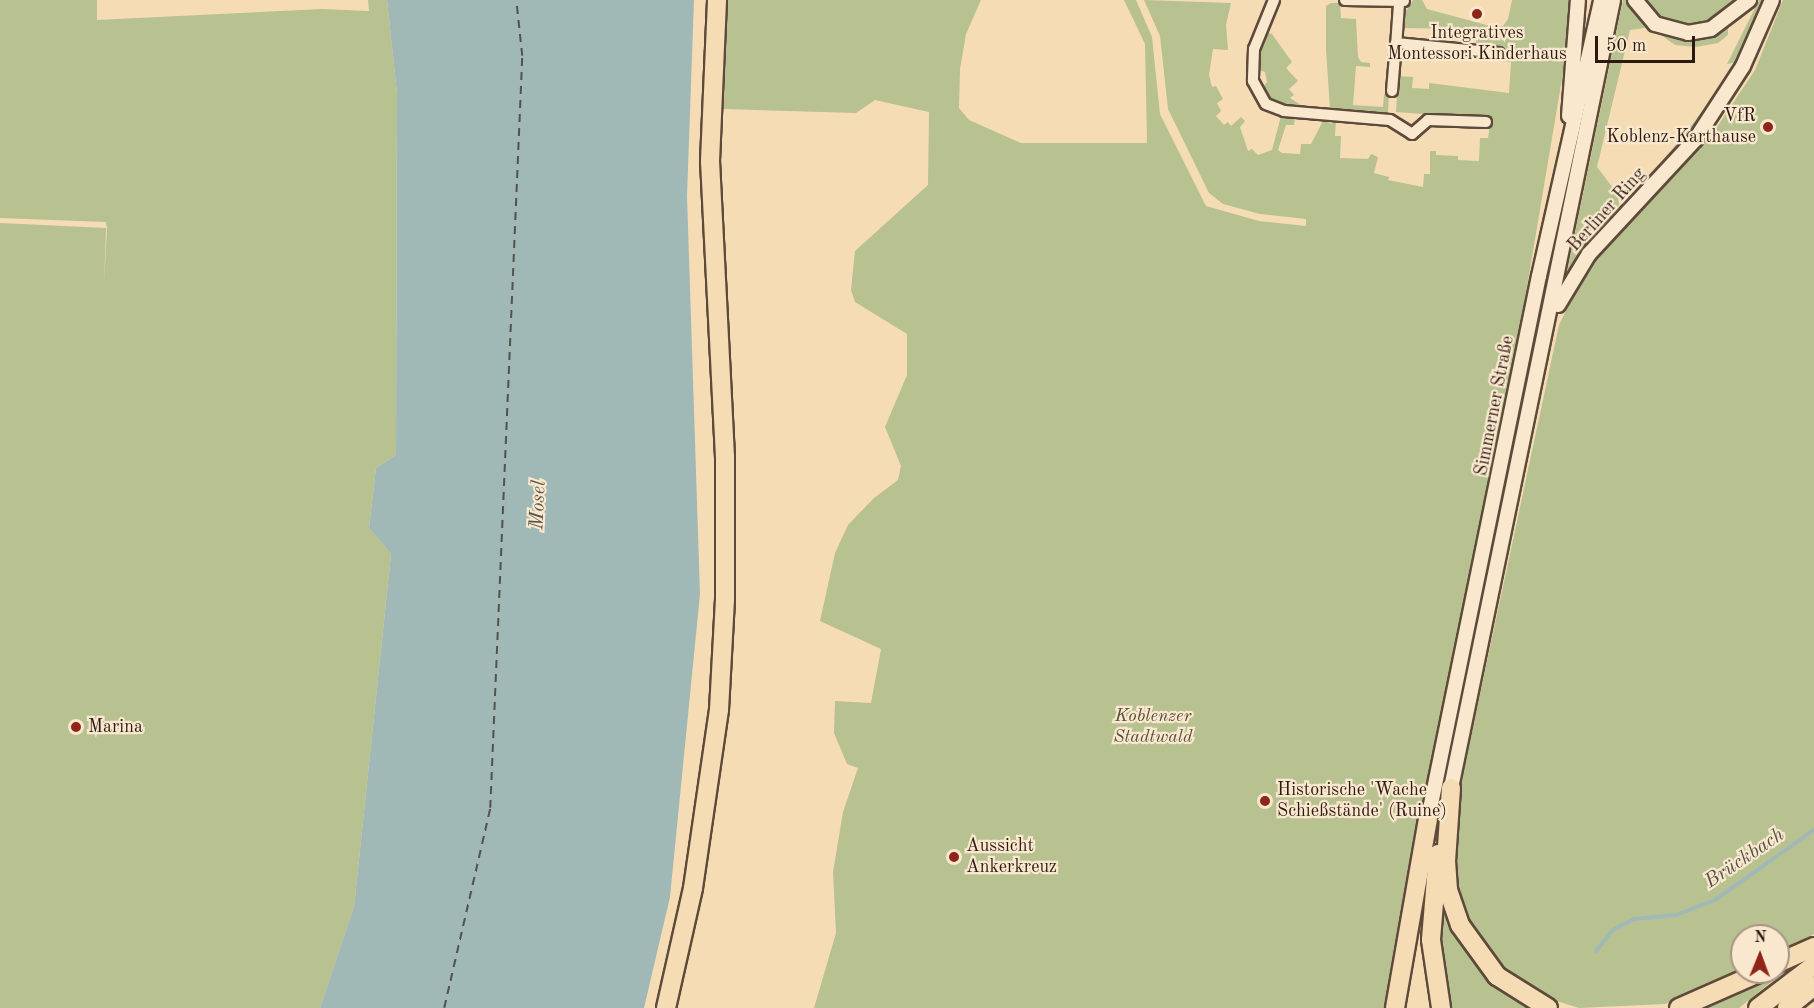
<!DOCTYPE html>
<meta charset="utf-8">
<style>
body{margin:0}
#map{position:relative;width:1814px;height:1008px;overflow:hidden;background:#f6dcb4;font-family:"Old Standard TT",serif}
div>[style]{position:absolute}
.green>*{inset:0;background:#b8c190}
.water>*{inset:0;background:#a0b9b6}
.stream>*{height:4px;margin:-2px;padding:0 2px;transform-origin:2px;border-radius:2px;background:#a0b9b6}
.ferry>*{height:1.5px;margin-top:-0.75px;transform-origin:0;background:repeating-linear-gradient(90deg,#54524b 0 8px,transparent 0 14px)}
.roads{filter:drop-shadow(2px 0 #5e4a3a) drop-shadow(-2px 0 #5e4a3a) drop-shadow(0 2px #5e4a3a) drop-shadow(0 -2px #5e4a3a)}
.minor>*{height:10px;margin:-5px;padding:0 5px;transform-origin:5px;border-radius:5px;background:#f9e8ce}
.tertiary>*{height:14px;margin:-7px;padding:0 7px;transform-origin:7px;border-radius:7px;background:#f9e8ce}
.primary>*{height:18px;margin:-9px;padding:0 9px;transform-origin:9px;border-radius:9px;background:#f6dcb4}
.trunk>*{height:18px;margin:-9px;padding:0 9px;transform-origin:9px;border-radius:9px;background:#f6dcb4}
.dots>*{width:16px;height:16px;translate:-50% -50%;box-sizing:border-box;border:3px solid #f9e8ce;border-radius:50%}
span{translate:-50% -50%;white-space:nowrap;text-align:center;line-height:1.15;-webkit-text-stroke:4.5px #f9e8ce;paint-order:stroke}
.poi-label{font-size:18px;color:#2b1a12}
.right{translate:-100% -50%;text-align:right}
.left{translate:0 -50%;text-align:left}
.street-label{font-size:18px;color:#2b1a12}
.park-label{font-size:18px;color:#554c38;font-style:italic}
.water-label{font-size:20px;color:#54524b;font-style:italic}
.north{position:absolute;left:1730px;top:924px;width:60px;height:60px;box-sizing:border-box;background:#f9e8ce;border:2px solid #a79683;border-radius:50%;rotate:1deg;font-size:16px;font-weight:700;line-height:24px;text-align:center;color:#2b1a12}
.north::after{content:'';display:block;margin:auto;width:21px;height:27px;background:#8f2418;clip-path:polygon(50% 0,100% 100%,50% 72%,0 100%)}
.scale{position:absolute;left:1595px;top:36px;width:100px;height:27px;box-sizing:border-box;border:3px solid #2b1a12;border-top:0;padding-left:8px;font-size:18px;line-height:21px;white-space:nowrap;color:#2b1a12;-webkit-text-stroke:4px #f9e8ce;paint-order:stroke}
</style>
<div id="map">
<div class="green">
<i style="clip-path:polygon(0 0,97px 0,97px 20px,322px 9px,369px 11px,368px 0,387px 0,397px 94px,396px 455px,376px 468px,369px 528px,391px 554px,354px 907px,320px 1008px,0 1008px,0 223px,106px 228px,104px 284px,107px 228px,106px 222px,0 218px)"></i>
<i style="clip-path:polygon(726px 0,981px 0,966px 34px,960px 69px,959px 108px,969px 120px,1021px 143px,1147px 143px,1145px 44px,1124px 0,1136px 0,1152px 37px,1160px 114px,1206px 206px,1259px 221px,1306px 226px,1306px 219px,1260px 214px,1223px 204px,1209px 193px,1168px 109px,1160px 36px,1144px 0,1231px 3px,1226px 25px,1228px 50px,1213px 49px,1209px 75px,1212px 87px,1216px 86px,1223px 99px,1217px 103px,1221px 111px,1216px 116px,1224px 125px,1228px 122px,1231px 126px,1241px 117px,1245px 121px,1240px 127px,1248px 151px,1252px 149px,1258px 155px,1272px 150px,1281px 116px,1295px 117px,1294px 125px,1286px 125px,1278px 150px,1282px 153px,1300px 154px,1301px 144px,1311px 144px,1324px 119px,1331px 124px,1336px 120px,1335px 136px,1341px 136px,1340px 158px,1368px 159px,1371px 154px,1378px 157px,1374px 173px,1389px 177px,1388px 180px,1423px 187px,1424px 174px,1430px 174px,1430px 151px,1436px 151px,1436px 155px,1458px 156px,1458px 160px,1479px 161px,1480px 138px,1488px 138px,1491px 119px,1396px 112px,1398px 76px,1413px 77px,1412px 88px,1429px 89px,1429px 83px,1509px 93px,1511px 62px,1501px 61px,1501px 57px,1514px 58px,1515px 51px,1476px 48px,1476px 40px,1472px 40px,1471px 48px,1463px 41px,1463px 29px,1404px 28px,1406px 11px,1413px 0,1422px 0,1427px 9px,1494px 27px,1503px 26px,1508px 19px,1512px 0,1571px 0,1568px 43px,1512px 376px,1408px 879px,1390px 1004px,1383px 1008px,814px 1008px,836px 933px,833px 872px,843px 812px,858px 768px,847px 764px,834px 733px,835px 701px,871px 703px,881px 649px,820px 621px,835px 553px,848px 525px,874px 498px,898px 480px,901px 466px,885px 427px,907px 375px,907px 334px,855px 302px,851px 290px,855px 251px,928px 185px,929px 112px,875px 100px,856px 113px,723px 109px)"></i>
<i style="clip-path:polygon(1623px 0,1630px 0,1645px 28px,1630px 30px,1597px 167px,1620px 197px,1617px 215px,1578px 256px,1566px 277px)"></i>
<i style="clip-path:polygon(1644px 0,1737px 0,1719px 17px,1696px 27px,1677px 27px,1659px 19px)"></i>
<i style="clip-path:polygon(1759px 0,1766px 0,1738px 62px,1727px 64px)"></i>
<i style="clip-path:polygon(1783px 0,1814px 0,1814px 934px,1778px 954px,1778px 936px,1742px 936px,1742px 972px,1665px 1004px,1579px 1008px,1547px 998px,1507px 972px,1470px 928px,1454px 881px,1455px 811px,1559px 325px,1587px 268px,1717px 127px,1755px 70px)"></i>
<i style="clip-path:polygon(1331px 3px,1340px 3px,1341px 18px,1356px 19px,1358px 57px,1361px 62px,1370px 63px,1370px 67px,1356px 66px,1353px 105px,1383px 107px,1384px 94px,1389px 94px,1388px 113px,1330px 109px,1326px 49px,1326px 6px)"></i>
<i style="clip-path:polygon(1728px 26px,1728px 35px,1718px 43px,1696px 47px,1675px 45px,1661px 35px,1702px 38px)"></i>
<i style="clip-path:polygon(1265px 32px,1272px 34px,1292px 62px,1286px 68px,1298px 81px,1289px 89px,1294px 95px,1290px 98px,1307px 109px,1285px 107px,1267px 97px,1262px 88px,1267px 82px,1265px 72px,1259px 70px,1258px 49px)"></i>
<i style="clip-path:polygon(1728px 76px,1689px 137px,1636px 197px,1634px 194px,1685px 134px)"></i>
<i style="clip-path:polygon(1441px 880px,1447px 906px,1535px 1008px,1445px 1008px,1439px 972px)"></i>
<i style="clip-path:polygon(1792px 965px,1739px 1008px,1700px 1008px,1740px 990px)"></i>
</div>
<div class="water">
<i style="clip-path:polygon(387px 0,694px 0,687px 196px,700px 594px,670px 897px,644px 1008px,320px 1008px,354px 907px,391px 554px,369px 528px,376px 468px,396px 455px,397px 94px)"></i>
</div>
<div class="stream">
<i style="left:1596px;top:951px;width:27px;rotate:-51deg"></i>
<i style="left:1613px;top:930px;width:24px;rotate:-28deg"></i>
<i style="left:1634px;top:919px;width:42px;rotate:-5.4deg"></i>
<i style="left:1676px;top:915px;width:42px;rotate:-21deg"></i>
<i style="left:1715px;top:900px;width:121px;rotate:-35.3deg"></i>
</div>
<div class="ferry">
<i style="left:444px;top:1008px;width:205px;rotate:-77deg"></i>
<i style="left:490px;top:808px;width:753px;rotate:-87.56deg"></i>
<i style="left:522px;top:56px;width:56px;rotate:-96.1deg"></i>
</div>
<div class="roads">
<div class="minor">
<i style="left:1274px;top:0;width:53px;rotate:112.2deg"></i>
<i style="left:1254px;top:49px;width:32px;rotate:92deg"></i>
<i style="left:1253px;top:81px;width:26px;rotate:61deg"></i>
<i style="left:1266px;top:104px;width:19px;rotate:21deg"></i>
<i style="left:1284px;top:111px;width:106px;rotate:4.9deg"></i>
<i style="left:1390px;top:120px;width:26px;rotate:32deg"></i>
<i style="left:1412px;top:134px;width:21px;rotate:-41deg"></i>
<i style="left:1428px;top:120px;width:58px;rotate:2deg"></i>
<i style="left:1345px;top:0;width:59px;rotate:1deg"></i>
<i style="left:1399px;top:4px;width:39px;rotate:94deg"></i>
<i style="left:1396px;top:43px;width:103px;rotate:5.5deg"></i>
<i style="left:1392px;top:91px;width:48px;rotate:-85.2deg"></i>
</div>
<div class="tertiary">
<i style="left:1635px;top:0;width:31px;rotate:50deg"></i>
<i style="left:1655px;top:24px;width:34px;rotate:15deg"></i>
<i style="left:1688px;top:33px;width:23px;rotate:-10deg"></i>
<i style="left:1711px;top:29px;width:48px;rotate:-37.3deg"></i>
<i style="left:1569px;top:116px;width:116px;rotate:-85.6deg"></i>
<i style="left:1558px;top:305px;width:60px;rotate:-58.7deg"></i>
<i style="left:1589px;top:254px;width:156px;rotate:-47.1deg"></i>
<i style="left:1695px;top:140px;width:88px;rotate:-57deg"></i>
<i style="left:1743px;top:66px;width:72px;rotate:-66.3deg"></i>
<i style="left:1451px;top:788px;width:804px;rotate:-78.38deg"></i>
<i style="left:1428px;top:819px;width:554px;rotate:-78.45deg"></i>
<i style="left:1539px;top:276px;width:283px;rotate:-77.3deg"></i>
</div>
<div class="primary">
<i style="left:666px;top:1008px;width:123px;rotate:-77.3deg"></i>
<i style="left:693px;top:888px;width:180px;rotate:-81.7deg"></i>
<i style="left:719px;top:710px;width:111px;rotate:-86.9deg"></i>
<i style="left:725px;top:599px;width:142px;rotate:-90deg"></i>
<i style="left:725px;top:457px;width:296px;rotate:-92.9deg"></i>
<i style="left:710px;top:161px;width:161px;rotate:-87.5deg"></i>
</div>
<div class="trunk">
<i style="left:1451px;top:788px;width:73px;rotate:93.9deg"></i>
<i style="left:1446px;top:861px;width:29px;rotate:86deg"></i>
<i style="left:1448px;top:890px;width:37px;rotate:71deg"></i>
<i style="left:1460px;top:925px;width:63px;rotate:54deg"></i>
<i style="left:1497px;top:976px;width:60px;rotate:32.1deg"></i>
<i style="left:1438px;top:854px;width:86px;rotate:94.7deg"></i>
<i style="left:1431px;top:940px;width:69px;rotate:81.6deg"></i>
<i style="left:1778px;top:963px;width:39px;rotate:-24deg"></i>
<i style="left:1395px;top:1008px;width:192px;rotate:-80.1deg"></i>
<i style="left:1679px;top:1008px;width:90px;rotate:-23.7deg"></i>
<i style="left:1758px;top:1008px;width:71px;rotate:-37.5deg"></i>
<i style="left:1787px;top:1008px;width:35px;rotate:-39deg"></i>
</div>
</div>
<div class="dots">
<i style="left:1477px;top:14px;background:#8f2418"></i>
<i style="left:1768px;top:127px;background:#8f2418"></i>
<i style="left:76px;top:727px;background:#8f2418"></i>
<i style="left:1265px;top:801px;background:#8f2418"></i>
<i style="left:954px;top:857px;background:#8f2418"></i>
</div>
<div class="poi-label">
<span style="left:1477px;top:44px">Integratives<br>Montessori Kinderhaus</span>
<span class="right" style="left:1756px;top:127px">VfR<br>Koblenz-Karthause</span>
<span class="left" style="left:88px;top:727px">Marina</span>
<span class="left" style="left:1277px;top:801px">Historische 'Wache<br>Schießstände' (Ruine)</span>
<span class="left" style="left:966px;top:857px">Aussicht<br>Ankerkreuz</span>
</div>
<div class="street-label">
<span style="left:1607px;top:210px;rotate:-48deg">Berliner Ring</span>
<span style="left:1495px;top:406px;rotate:-79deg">Simmerner Straße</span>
</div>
<div class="park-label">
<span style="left:1153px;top:727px">Koblenzer<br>Stadtwald</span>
</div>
<div class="water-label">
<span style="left:539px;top:505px;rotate:-87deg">Mosel</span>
<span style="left:1745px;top:859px;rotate:-34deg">Brückbach</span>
</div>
<div class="north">N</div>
<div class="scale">50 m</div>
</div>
